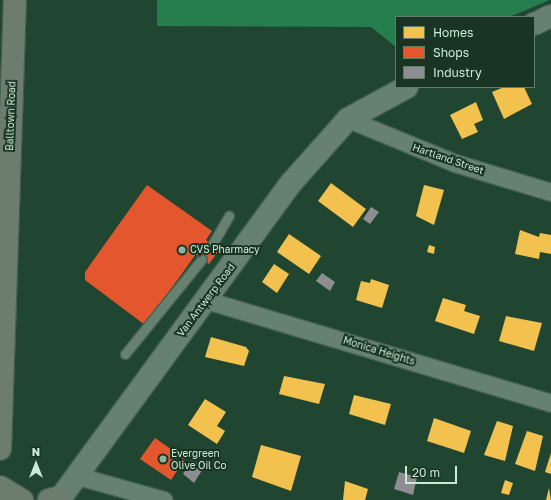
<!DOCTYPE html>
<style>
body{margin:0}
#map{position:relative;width:551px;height:500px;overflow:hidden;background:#204632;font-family:"Golos Text",sans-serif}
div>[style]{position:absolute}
.green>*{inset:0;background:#267e4f}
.homes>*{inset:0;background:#f2c14e}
.shops>*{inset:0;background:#e4572e}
.industry>*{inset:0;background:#8d8d92}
.roads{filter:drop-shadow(1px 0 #446050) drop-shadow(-1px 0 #446050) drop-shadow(0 1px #446050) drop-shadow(0 -1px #446050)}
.lane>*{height:9px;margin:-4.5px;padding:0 4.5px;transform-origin:4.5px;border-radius:4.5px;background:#668170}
.street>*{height:17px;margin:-8.5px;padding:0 8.5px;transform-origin:8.5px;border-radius:8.5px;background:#668170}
.secondary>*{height:22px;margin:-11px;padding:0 11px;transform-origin:11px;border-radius:11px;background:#668170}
.primary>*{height:22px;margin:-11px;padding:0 11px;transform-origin:11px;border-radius:11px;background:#6c7d6e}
.dots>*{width:11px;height:11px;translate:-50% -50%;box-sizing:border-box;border:2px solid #1a3423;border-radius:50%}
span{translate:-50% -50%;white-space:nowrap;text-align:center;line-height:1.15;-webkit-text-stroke:4px #1a3423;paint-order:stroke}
.street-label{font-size:10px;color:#ccebd5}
.poi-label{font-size:10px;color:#ccebd5}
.left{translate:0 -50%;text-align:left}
.legend{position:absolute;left:395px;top:16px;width:140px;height:72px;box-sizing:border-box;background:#1a3423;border:1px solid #617d6a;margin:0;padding:5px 7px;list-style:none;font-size:12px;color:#ccebd5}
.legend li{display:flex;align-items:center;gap:8px;height:20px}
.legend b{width:20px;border:1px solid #617d6a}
.north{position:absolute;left:16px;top:444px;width:40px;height:40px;-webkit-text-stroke:3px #1a3423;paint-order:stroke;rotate:0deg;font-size:11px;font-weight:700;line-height:16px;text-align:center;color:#ccebd5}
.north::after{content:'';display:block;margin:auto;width:14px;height:18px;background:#ccebd5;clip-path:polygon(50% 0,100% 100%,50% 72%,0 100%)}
.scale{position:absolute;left:405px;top:466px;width:52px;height:18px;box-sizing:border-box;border:2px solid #ccebd5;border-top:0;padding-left:5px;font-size:12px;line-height:14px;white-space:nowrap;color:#ccebd5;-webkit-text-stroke:3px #1a3423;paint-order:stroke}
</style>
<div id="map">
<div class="green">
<i style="clip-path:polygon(157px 0,550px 0,509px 17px,396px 17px,396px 47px,371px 27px,157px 26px)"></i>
</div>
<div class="homes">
<i style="clip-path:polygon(504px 87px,524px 87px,532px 104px,504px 119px,492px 92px)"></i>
<i style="clip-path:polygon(476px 102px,483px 120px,474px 124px,478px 132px,462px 139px,450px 115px)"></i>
<i style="clip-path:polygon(331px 183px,366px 209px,353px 227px,318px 201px)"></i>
<i style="clip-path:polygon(424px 185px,444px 190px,434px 225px,416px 216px)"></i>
<i style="clip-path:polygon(520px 230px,539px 237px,540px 233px,551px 235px,551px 254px,540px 252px,539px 259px,515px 254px)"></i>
<i style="clip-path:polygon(289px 234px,321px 256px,309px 274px,277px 252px)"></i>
<i style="clip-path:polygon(429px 245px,435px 247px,434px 254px,427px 252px)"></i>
<i style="clip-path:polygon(274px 264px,289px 274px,277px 293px,262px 282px)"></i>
<i style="clip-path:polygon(371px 279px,389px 285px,382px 308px,356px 300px,361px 281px,370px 283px)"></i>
<i style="clip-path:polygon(443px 298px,466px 305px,464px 311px,480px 316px,474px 334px,435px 321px)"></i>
<i style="clip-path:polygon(506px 316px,542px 323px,534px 351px,499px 341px)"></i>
<i style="clip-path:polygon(211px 337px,246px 347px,249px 351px,244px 366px,205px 357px)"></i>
<i style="clip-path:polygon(284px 376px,325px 384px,319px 404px,279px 394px)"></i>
<i style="clip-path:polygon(354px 395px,391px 404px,385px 425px,349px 414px)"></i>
<i style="clip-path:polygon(205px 399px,226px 412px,217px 426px,225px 431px,217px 444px,188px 425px)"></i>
<i style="clip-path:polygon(434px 418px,471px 431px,464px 453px,427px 441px)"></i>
<i style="clip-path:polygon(497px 421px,513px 426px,505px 461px,484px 455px)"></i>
<i style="clip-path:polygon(527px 431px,543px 436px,535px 471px,515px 464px)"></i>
<i style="clip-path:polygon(261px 445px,301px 456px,291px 491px,252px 477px)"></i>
<i style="clip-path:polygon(551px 453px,551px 474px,545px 472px)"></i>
<i style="clip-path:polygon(505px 480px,513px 483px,509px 495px,501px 493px)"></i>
<i style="clip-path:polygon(345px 481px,368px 489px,365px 500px,343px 500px)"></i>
<i style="clip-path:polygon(549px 488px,551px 500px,546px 500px)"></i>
</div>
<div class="shops">
<i style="clip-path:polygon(147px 185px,212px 231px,206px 240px,219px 250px,209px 264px,196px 254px,145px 325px,85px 280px,85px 272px)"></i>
<i style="clip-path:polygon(155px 438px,185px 459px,171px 480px,140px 459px)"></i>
</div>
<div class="industry">
<i style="clip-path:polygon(371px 207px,379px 212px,370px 224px,363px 219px)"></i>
<i style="clip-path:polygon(322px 273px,335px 282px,330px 291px,316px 281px)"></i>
<i style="clip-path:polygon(192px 460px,204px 467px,194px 483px,183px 474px)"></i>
<i style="clip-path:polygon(399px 472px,417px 477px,413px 495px,394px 489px)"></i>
</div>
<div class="roads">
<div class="lane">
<i style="left:212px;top:245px;width:34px;rotate:-60deg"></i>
<i style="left:125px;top:354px;width:122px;rotate:-51deg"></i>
</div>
<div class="street">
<i style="left:348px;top:119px;width:116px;rotate:22.4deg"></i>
<i style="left:455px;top:163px;width:100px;rotate:16.8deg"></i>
<i style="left:206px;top:300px;width:360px;rotate:16.6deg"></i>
<i style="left:74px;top:475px;width:93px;rotate:15.5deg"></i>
</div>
<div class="secondary">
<i style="left:534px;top:24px;width:19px;rotate:-25deg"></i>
<i style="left:59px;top:500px;width:394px;rotate:-53.8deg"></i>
<i style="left:292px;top:182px;width:84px;rotate:-48.4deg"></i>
<i style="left:348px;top:119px;width:67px;rotate:-28.5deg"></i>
</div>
<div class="primary">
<i style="left:0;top:449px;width:449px;rotate:-88.1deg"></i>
<i style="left:0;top:487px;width:26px;rotate:31deg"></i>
<i style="left:49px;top:500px;width:11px;rotate:-15deg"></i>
</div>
</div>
<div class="dots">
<i style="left:182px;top:250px;background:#90b19c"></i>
<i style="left:163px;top:459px;background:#90b19c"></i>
</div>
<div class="street-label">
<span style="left:11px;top:116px;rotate:-88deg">Balltown Road</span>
<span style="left:448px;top:159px;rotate:19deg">Hartland Street</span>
<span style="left:206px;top:300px;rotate:-53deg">Van Antwerp Road</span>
<span style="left:379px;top:351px;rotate:17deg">Monica Heights</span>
</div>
<div class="poi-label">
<span class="left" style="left:190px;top:250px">CVS Pharmacy</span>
<span class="left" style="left:171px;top:459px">Evergreen<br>Olive Oil Co</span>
</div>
<ul class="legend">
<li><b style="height:11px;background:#f2c14e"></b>Homes</li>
<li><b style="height:11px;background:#e4572e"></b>Shops</li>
<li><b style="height:11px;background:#8d8d92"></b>Industry</li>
</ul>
<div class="north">N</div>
<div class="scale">20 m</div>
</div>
